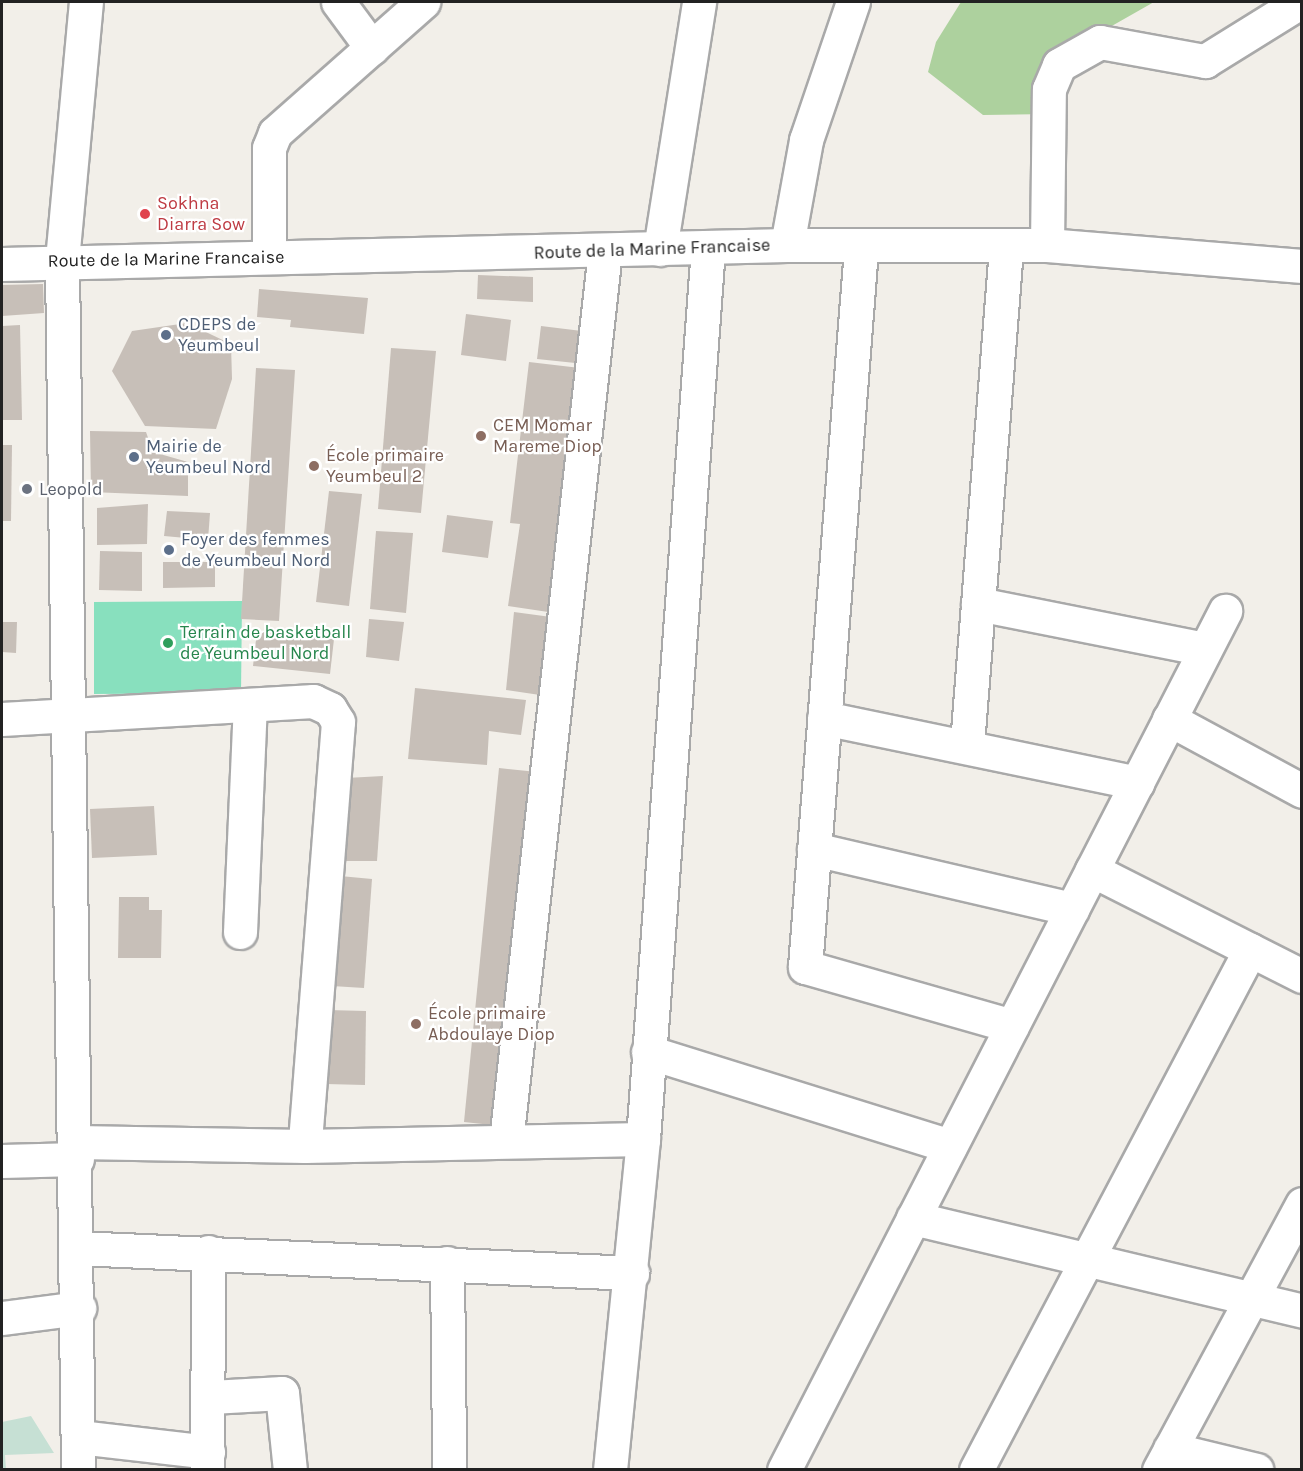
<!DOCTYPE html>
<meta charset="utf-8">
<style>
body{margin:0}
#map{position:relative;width:1303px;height:1471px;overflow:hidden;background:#f2efe9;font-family:Karla,sans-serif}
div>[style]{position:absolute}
.forest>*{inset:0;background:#add19e}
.wetland>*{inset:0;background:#c6e0d4}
.pitch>*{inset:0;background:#88e0be}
.building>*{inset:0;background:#c7bfb8}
.roads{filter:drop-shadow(2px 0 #a9a9a9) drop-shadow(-2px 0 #a9a9a9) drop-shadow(0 2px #a9a9a9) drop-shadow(0 -2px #a9a9a9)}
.minor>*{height:33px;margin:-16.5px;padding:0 16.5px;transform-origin:16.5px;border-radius:16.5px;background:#fff}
.dots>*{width:16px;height:16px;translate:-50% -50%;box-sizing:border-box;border:3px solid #fff;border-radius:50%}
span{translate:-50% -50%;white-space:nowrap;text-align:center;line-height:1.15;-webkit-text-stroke:4.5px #fff;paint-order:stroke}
.health-label{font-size:18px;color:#be3a42}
.left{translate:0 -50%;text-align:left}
.street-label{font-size:18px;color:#222}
.service-label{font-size:18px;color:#4e5e75}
.education-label{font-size:18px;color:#785e54}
.worship-label{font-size:18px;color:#5b616d}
.leisure-label{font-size:18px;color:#27864d}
.frame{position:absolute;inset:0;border:3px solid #222;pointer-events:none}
</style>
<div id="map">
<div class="forest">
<i style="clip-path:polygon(961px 2px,1154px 2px,1066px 52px,1049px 114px,983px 115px,928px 72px,936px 42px)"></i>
</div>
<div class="wetland">
<i style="clip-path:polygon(31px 1416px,54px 1453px,5px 1455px,6px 1469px,2px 1469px,2px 1422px)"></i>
</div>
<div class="pitch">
<i style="clip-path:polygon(242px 601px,241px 693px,94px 694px,94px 602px)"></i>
</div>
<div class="building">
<i style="clip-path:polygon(478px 275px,533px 277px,533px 302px,477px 299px)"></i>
<i style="clip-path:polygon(43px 284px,44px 313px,2px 316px,2px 285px)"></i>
<i style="clip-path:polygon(259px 289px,368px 298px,364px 334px,290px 327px,291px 320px,257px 317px)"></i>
<i style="clip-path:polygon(466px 314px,511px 320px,506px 361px,461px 355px)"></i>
<i style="clip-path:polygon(187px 323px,231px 344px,232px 379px,216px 429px,145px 426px,112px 371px,132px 331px)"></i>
<i style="clip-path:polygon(20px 325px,22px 420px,2px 420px,2px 326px)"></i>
<i style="clip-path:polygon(541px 326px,590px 332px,585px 364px,537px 359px)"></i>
<i style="clip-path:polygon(391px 348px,436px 351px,421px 513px,378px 509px)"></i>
<i style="clip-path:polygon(529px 362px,580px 368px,555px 613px,508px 606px,520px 524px,510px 523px)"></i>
<i style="clip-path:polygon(256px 368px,295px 370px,279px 621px,241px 619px)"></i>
<i style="clip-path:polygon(90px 431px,146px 432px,153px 452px,188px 462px,188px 496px,91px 492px)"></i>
<i style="clip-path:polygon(2px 445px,12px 445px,11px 521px,2px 521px)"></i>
<i style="clip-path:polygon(329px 491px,362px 494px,349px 606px,316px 602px)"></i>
<i style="clip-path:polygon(148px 504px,147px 544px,97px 545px,97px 508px)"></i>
<i style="clip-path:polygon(167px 511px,210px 513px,208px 540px,164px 536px)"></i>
<i style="clip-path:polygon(447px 515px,493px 521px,488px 558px,442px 552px)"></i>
<i style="clip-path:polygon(376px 531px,413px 533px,406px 613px,370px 609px)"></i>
<i style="clip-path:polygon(100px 551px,142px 552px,142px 591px,99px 590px)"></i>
<i style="clip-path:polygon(163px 562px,215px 562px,215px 587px,163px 588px)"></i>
<i style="clip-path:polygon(514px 612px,551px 617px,540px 695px,506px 690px)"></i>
<i style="clip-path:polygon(369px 619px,404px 622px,399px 661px,366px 657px)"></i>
<i style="clip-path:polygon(2px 622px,17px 622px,16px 653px,2px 652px)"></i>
<i style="clip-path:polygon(257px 631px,334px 639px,330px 674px,253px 666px)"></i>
<i style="clip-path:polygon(415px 688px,526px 700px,521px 735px,489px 731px,487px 765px,408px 759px)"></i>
<i style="clip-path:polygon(499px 768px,537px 772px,501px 1126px,464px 1122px)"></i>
<i style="clip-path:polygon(383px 776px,377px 861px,344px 861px,346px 778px)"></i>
<i style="clip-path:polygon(154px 806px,157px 855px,92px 858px,90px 809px)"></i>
<i style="clip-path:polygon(340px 876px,372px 879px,364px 988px,332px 986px)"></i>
<i style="clip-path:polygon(119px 897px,149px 897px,149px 910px,162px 910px,161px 958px,118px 958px)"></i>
<i style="clip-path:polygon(327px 1010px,366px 1011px,365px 1085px,326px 1084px)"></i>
</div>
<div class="roads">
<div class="minor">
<i style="left:338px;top:2px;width:57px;rotate:53.5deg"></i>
<i style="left:787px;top:245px;width:107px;rotate:-79.7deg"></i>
<i style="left:806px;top:140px;width:146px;rotate:-71.2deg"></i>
<i style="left:1047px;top:245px;width:156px;rotate:-89.3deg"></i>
<i style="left:1049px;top:89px;width:26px;rotate:-67deg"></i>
<i style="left:1059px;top:65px;width:47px;rotate:-29.3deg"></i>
<i style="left:1100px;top:42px;width:107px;rotate:10.3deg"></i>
<i style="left:1205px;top:61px;width:108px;rotate:-31.8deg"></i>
<i style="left:660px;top:249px;width:250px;rotate:-81deg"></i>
<i style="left:861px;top:249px;width:720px;rotate:94.46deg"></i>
<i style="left:805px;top:967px;width:215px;rotate:15.9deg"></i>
<i style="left:269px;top:257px;width:109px;rotate:-90deg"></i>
<i style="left:269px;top:148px;width:16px;rotate:-68deg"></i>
<i style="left:275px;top:133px;width:198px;rotate:-41.5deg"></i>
<i style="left:2px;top:264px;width:785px;rotate:-1.39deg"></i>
<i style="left:787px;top:245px;width:260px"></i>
<i style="left:1047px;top:245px;width:256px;rotate:4.7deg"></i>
<i style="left:978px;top:604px;width:231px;rotate:11.2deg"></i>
<i style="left:824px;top:718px;width:320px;rotate:11.7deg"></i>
<i style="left:2px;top:719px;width:312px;rotate:-3.3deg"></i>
<i style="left:313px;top:701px;width:19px;rotate:25deg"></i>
<i style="left:330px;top:709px;width:15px;rotate:58deg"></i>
<i style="left:338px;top:722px;width:425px;rotate:94.5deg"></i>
<i style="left:1169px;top:719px;width:151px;rotate:28.4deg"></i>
<i style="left:967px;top:744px;width:500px;rotate:-85.5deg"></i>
<i style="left:814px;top:849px;width:265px;rotate:13.1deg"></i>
<i style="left:1092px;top:870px;width:235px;rotate:26.8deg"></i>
<i style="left:240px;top:932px;width:227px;rotate:-87.5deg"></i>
<i style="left:648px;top:1052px;width:316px;rotate:17.3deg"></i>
<i style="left:506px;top:1141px;width:895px;rotate:-83.65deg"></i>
<i style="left:77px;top:1142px;width:228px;rotate:1deg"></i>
<i style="left:305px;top:1146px;width:338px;rotate:-1.2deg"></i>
<i style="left:2px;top:1161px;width:75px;rotate:-1.5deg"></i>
<i style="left:913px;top:1218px;width:400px;rotate:13.4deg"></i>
<i style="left:77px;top:1248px;width:556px;rotate:2.58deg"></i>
<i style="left:447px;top:1263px;width:207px;rotate:89.4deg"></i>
<i style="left:2px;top:1318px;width:78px;rotate:-7.4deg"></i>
<i style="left:211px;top:1397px;width:71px;rotate:-3.2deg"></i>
<i style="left:282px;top:1393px;width:77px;rotate:84.1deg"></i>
<i style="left:79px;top:1437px;width:130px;rotate:6.6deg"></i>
<i style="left:1170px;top:1449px;width:89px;rotate:13.6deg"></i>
<i style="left:78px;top:1470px;width:1210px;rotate:-90.76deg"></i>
<i style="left:62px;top:260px;width:259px;rotate:-84.7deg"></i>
<i style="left:207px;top:1470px;width:218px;rotate:-89.7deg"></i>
<i style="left:610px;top:1470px;width:333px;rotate:-84.3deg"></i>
<i style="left:643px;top:1139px;width:893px;rotate:-85.83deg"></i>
<i style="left:784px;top:1470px;width:966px;rotate:-62.82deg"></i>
<i style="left:976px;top:1470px;width:588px;rotate:-62.21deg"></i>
<i style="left:1159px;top:1470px;width:302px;rotate:-61.7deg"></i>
</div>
</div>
<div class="dots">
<i style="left:145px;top:214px;background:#e0444e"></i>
<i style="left:166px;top:335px;background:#5c6f8a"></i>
<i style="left:481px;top:436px;background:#8d6e63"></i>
<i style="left:134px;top:457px;background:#5c6f8a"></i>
<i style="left:314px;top:466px;background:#8d6e63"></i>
<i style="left:27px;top:489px;background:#6b7280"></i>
<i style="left:169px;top:550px;background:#5c6f8a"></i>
<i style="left:168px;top:643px;background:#2e9e5b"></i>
<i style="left:416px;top:1024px;background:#8d6e63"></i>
</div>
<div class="health-label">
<span class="left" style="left:157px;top:214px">Sokhna<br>Diarra Sow</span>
</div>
<div class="street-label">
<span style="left:652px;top:249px;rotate:-2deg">Route de la Marine Francaise</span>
<span style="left:166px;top:259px;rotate:-1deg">Route de la Marine Francaise</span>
</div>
<div class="service-label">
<span class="left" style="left:178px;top:335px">CDEPS de<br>Yeumbeul</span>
<span class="left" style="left:146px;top:457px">Mairie de<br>Yeumbeul Nord</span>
<span class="left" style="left:181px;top:550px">Foyer des femmes<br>de Yeumbeul Nord</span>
</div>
<div class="education-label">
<span class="left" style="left:493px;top:436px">CEM Momar<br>Mareme Diop</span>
<span class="left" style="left:326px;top:466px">École primaire<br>Yeumbeul 2</span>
<span class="left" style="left:428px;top:1024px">École primaire<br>Abdoulaye Diop</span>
</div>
<div class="worship-label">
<span class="left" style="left:39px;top:489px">Leopold</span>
</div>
<div class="leisure-label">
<span class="left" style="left:180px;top:643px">Terrain de basketball<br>de Yeumbeul Nord</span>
</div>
<div class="frame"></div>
</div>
